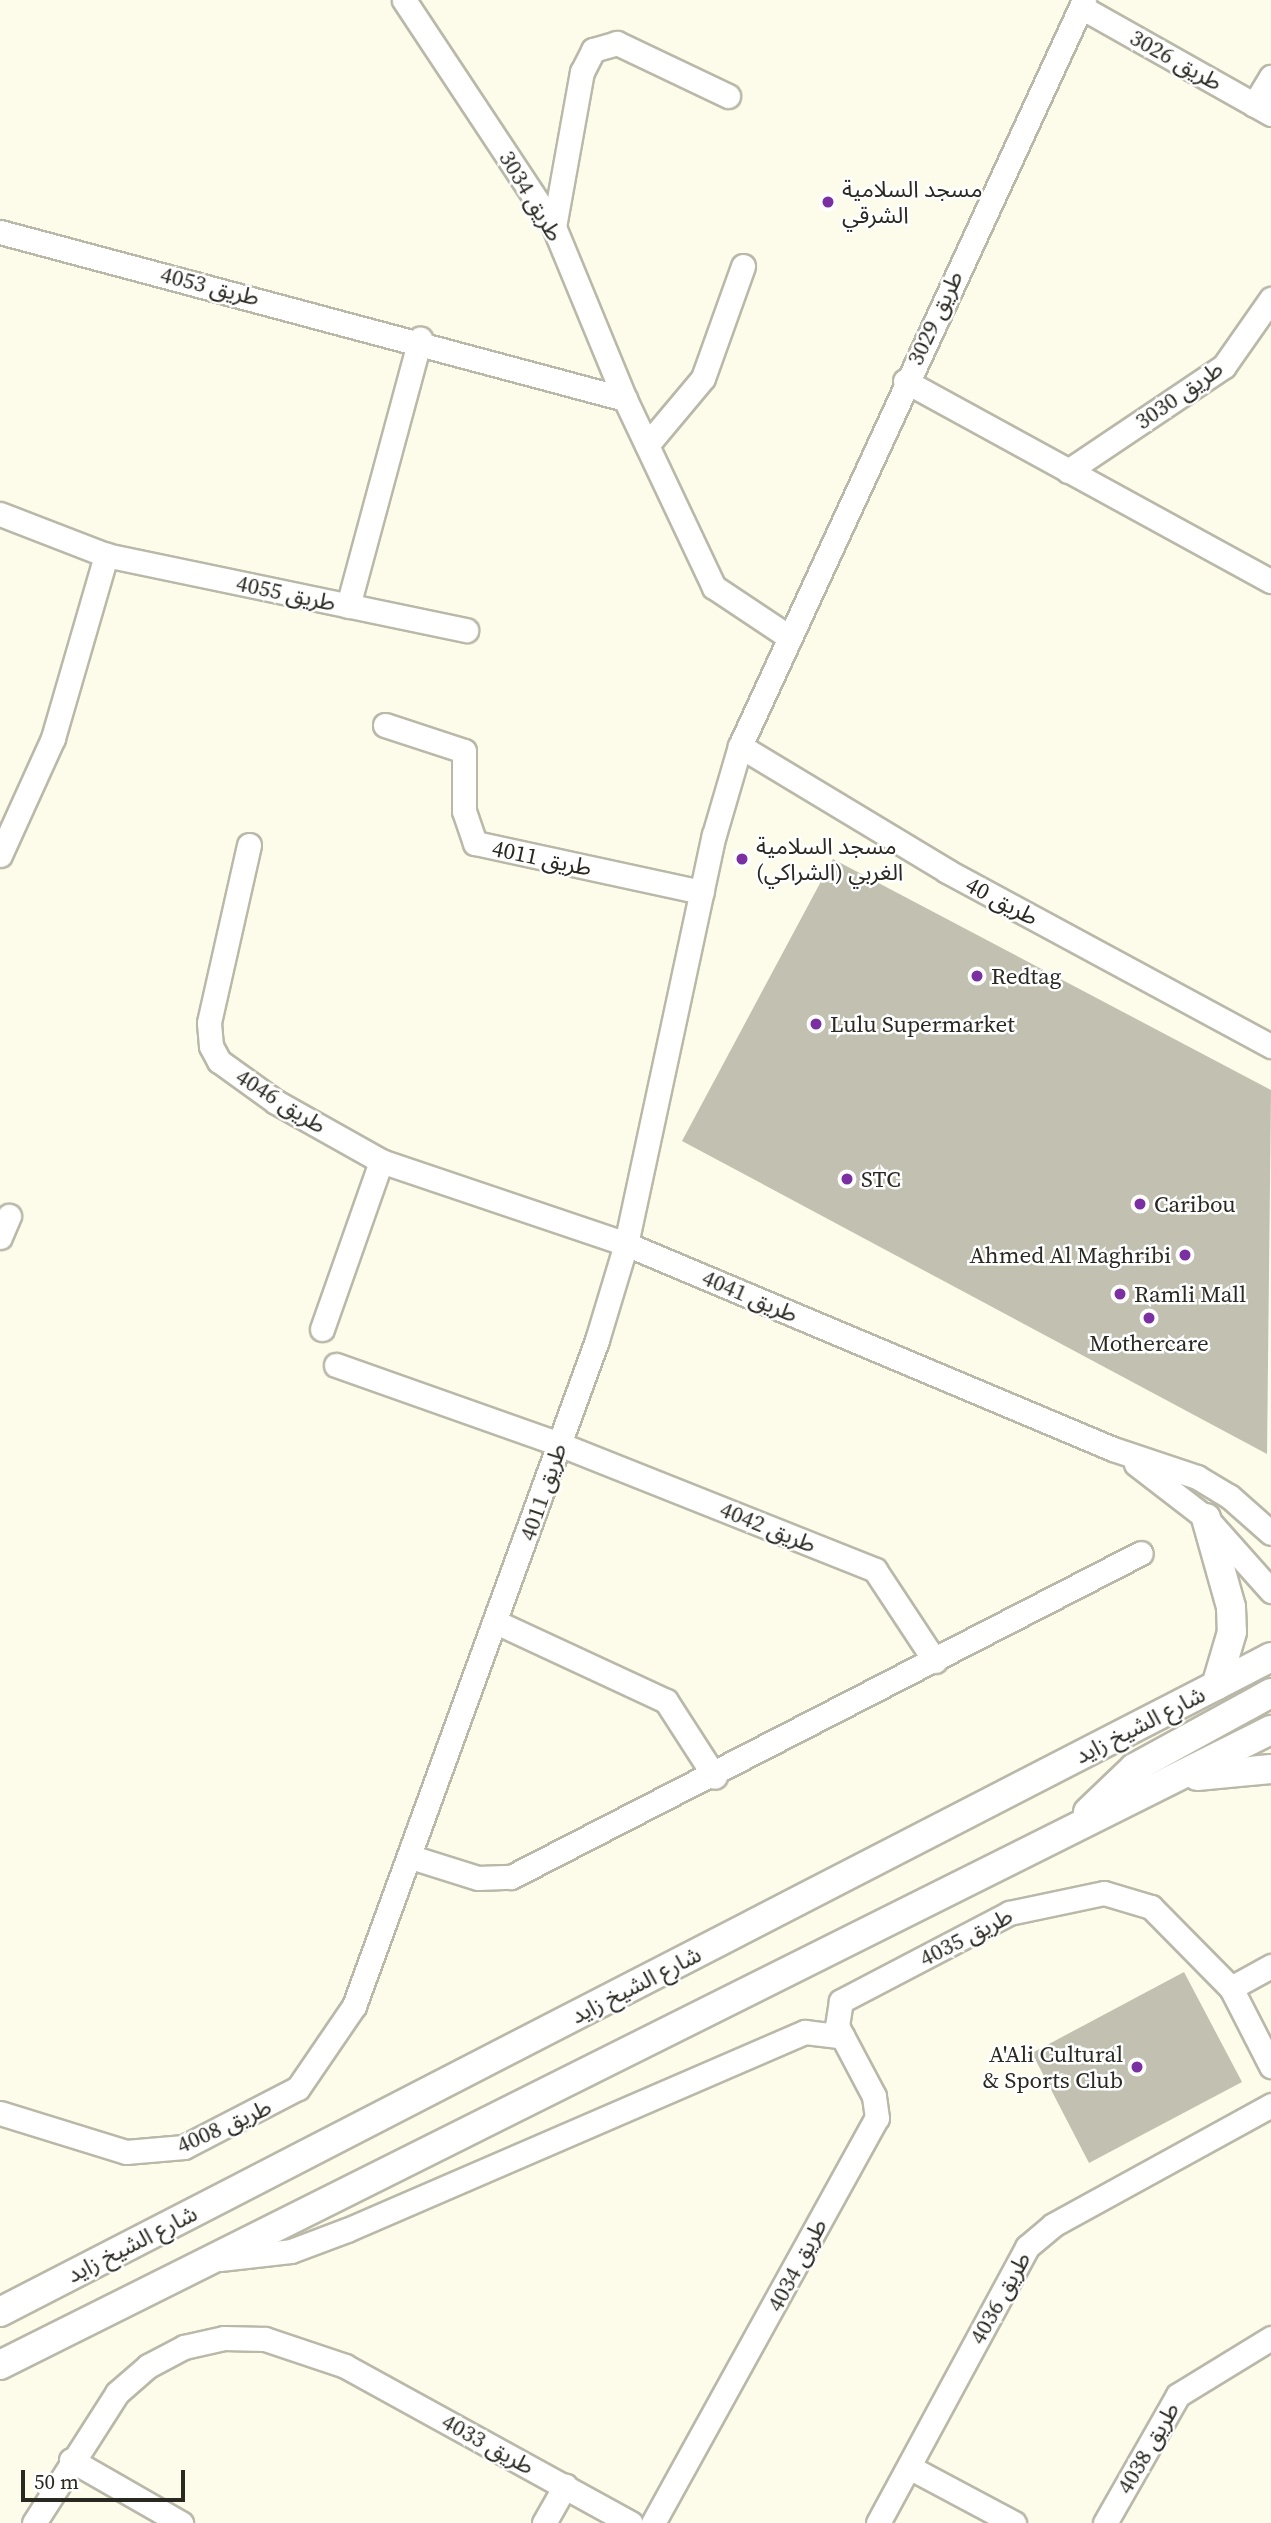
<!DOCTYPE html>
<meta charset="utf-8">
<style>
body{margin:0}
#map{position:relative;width:1271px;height:2523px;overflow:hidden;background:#fdfbea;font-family:"Source Serif 4","Noto Sans Arabic",serif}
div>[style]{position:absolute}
.building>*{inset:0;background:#c2c0b0}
.roads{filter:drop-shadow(2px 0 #bab8a8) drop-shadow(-2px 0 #bab8a8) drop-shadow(0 2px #bab8a8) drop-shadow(0 -2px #bab8a8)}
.minor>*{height:23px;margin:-11.5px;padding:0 11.5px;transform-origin:11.5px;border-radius:11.5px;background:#fff}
.major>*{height:28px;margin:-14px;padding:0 14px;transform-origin:14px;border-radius:14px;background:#fff}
.dots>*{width:19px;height:19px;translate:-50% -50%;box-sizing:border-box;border:4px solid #fff;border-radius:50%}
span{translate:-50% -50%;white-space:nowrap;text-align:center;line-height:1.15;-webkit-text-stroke:5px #fff;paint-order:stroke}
.street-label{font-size:23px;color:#292821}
.poi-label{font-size:23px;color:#292821}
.left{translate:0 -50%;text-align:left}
.right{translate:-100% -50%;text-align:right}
.scale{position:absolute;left:21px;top:2470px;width:164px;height:32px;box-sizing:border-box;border:4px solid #292821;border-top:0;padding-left:9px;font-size:21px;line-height:24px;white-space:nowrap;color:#292821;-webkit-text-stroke:5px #fff;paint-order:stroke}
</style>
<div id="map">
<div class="building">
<i style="clip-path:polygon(833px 859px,1271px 1090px,1267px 1454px,682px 1141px)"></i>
<i style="clip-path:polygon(1184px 1972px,1242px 2082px,1089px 2163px,1032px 2053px)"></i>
</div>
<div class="roads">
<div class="minor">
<i style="left:404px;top:0;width:272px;rotate:56.5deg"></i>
<i style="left:554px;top:227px;width:186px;rotate:67.6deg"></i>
<i style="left:625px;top:399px;width:208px;rotate:64.7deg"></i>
<i style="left:714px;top:587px;width:87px;rotate:33.7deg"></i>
<i style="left:1081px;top:7px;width:218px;rotate:29.4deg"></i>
<i style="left:1254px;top:105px;width:33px;rotate:-59deg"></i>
<i style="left:554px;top:227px;width:158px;rotate:-79.8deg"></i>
<i style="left:582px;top:72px;width:25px;rotate:-63deg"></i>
<i style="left:593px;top:50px;width:25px;rotate:-16deg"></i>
<i style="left:617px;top:43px;width:123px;rotate:25.5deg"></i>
<i style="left:0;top:232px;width:647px;rotate:14.96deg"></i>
<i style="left:905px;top:381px;width:417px;rotate:28.7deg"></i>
<i style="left:647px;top:445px;width:87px;rotate:-50.1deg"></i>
<i style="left:703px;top:378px;width:119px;rotate:-70.3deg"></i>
<i style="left:1068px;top:471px;width:188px;rotate:-33.9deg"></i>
<i style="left:1224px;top:366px;width:82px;rotate:-55deg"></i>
<i style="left:0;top:514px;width:114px;rotate:21.1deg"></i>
<i style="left:106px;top:555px;width:368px;rotate:11.8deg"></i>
<i style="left:348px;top:606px;width:277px;rotate:-74.9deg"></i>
<i style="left:385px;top:725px;width:83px;rotate:18.2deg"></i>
<i style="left:464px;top:751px;width:60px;rotate:90deg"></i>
<i style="left:464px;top:811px;width:34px;rotate:71deg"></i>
<i style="left:475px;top:843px;width:232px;rotate:12.2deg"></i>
<i style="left:740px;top:746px;width:242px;rotate:31.1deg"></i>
<i style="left:947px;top:871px;width:368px;rotate:28.4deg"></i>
<i style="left:249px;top:845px;width:182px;rotate:102.7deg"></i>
<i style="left:209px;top:1023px;width:23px;rotate:85deg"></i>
<i style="left:211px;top:1046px;width:17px;rotate:62deg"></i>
<i style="left:219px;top:1061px;width:70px;rotate:35.7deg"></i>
<i style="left:276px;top:1102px;width:120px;rotate:29.3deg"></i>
<i style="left:381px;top:1161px;width:259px;rotate:18.7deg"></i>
<i style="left:626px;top:1244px;width:528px;rotate:22.83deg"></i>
<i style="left:1113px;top:1449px;width:89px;rotate:18.4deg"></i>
<i style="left:1197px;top:1477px;width:37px;rotate:31deg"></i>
<i style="left:1229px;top:1496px;width:56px;rotate:41.4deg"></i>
<i style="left:0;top:855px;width:128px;rotate:-65.6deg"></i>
<i style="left:53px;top:738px;width:191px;rotate:-73.8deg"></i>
<i style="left:0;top:1237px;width:23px;rotate:-67deg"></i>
<i style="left:322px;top:1329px;width:178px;rotate:-70.6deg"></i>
<i style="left:336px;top:1365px;width:237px;rotate:19.5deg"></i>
<i style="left:559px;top:1444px;width:340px;rotate:21.7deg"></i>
<i style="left:875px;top:1570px;width:109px;rotate:56.6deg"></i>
<i style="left:1136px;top:1464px;width:88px;rotate:37.6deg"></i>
<i style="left:1206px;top:1518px;width:98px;rotate:48.3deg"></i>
<i style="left:498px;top:1623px;width:185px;rotate:24.9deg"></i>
<i style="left:666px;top:1701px;width:90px;rotate:57.2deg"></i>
<i style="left:411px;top:1857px;width:70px;rotate:17.4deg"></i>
<i style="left:478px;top:1878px;width:33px;rotate:-2deg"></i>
<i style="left:511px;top:1877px;width:708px;rotate:-27.22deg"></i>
<i style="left:1231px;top:1988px;width:46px;rotate:-28.8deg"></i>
<i style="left:0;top:2113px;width:132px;rotate:17.2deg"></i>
<i style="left:126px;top:2152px;width:58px;rotate:-4.9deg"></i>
<i style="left:184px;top:2147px;width:128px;rotate:-27.4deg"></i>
<i style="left:298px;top:2088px;width:99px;rotate:-55.7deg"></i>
<i style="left:354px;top:2006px;width:709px;rotate:-69.95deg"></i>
<i style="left:597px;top:1340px;width:100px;rotate:-73.2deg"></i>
<i style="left:626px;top:1244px;width:418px;rotate:-77.9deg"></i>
<i style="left:714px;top:835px;width:93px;rotate:-73.7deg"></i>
<i style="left:740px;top:746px;width:821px;rotate:-65.24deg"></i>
<i style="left:220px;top:2259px;width:71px;rotate:-6.4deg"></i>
<i style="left:291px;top:2251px;width:60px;rotate:-20.6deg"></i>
<i style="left:347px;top:2230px;width:499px;rotate:-23.4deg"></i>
<i style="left:805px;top:2032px;width:38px;rotate:7deg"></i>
<i style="left:71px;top:2460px;width:127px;rotate:29.8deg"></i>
<i style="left:909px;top:2467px;width:119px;rotate:28.1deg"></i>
<i style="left:34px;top:2523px;width:154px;rotate:-57.4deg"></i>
<i style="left:117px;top:2393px;width:41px;rotate:-41.1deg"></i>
<i style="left:148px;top:2366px;width:41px;rotate:-27.8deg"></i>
<i style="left:184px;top:2347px;width:41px;rotate:-12.7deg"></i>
<i style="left:224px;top:2338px;width:41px;rotate:1.4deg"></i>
<i style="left:265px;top:2339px;width:84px;rotate:18.6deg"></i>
<i style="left:345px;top:2366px;width:326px;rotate:28.8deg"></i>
<i style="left:544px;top:2523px;width:43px;rotate:-60.4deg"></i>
<i style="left:653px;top:2523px;width:463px;rotate:-61.1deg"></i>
<i style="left:877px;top:2118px;width:22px;rotate:-98deg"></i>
<i style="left:874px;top:2096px;width:79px;rotate:-117.9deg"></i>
<i style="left:837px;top:2026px;width:25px;rotate:-81deg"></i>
<i style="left:841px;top:2001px;width:190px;rotate:-27.6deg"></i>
<i style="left:1009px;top:1913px;width:97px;rotate:-11.9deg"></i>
<i style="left:1104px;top:1893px;width:49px;rotate:16.6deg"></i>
<i style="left:1151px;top:1907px;width:114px;rotate:45.4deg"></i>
<i style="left:1231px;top:1988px;width:88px;rotate:62.9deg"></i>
<i style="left:878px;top:2523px;width:314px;rotate:-61.6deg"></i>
<i style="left:1027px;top:2247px;width:34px;rotate:-40deg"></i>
<i style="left:1053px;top:2225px;width:249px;rotate:-28.8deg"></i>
<i style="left:1105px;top:2523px;width:147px;rotate:-60.3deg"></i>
<i style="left:1178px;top:2395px;width:109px;rotate:-31.5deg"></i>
</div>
<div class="major">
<i style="left:1206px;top:1518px;width:92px;rotate:74.3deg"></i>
<i style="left:1231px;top:1607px;width:25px;rotate:88deg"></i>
<i style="left:1232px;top:1632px;width:56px;rotate:106.5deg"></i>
<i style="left:1197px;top:1776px;width:74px;rotate:-5.4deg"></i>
<i style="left:1088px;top:1812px;width:64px;rotate:-43.7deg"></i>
<i style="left:1134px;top:1768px;width:156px;rotate:-28.7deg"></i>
<i style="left:0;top:2312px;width:1430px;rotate:-27.26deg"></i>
<i style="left:0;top:2365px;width:1421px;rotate:-26.55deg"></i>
</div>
</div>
<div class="dots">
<i style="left:828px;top:202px;background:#7b30a2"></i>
<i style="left:742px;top:859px;background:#7b30a2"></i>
<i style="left:977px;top:976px;background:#7b30a2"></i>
<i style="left:816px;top:1024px;background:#7b30a2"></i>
<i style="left:847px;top:1179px;background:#7b30a2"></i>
<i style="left:1140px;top:1204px;background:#7b30a2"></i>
<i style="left:1185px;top:1255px;background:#7b30a2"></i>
<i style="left:1120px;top:1294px;background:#7b30a2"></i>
<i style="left:1149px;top:1318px;background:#7b30a2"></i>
<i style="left:1137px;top:2067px;background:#7b30a2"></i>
</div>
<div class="street-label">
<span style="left:1176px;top:60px;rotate:29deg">طريق 3026</span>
<span style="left:531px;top:196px;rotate:59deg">طريق 3034</span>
<span style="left:210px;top:286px;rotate:14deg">طريق 4053</span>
<span style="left:935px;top:318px;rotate:-65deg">طريق 3029</span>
<span style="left:1179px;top:395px;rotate:-35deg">طريق 3030</span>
<span style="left:286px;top:593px;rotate:12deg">طريق 4055</span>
<span style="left:542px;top:858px;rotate:12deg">طريق 4011</span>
<span style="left:1002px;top:901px;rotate:28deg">طريق 40</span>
<span style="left:281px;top:1101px;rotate:32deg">طريق 4046</span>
<span style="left:750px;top:1296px;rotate:23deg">طريق 4041</span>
<span style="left:543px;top:1492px;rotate:-71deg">طريق 4011</span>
<span style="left:768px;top:1527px;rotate:22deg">طريق 4042</span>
<span style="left:1140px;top:1725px;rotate:-27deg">شارع الشيخ زايد</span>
<span style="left:966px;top:1937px;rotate:-27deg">طريق 4035</span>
<span style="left:636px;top:1985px;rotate:-27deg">شارع الشيخ زايد</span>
<span style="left:224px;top:2126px;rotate:-24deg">طريق 4008</span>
<span style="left:132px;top:2244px;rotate:-27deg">شارع الشيخ زايد</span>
<span style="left:797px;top:2265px;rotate:-62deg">طريق 4034</span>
<span style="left:1000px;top:2298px;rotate:-61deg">طريق 4036</span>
<span style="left:488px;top:2444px;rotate:29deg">طريق 4033</span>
<span style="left:1148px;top:2448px;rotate:-60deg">طريق 4038</span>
</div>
<div class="poi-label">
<span class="left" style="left:842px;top:202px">مسجد السلامية<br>الشرقي</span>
<span class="left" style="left:756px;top:859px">مسجد السلامية<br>الغربي (الشراكي)</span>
<span class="left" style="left:991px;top:976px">Redtag</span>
<span class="left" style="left:830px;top:1024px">Lulu Supermarket</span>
<span class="left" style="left:861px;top:1179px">STC</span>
<span class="left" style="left:1154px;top:1204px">Caribou</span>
<span class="right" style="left:1171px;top:1255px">Ahmed Al Maghribi</span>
<span class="left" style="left:1134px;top:1294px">Ramli Mall</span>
<span style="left:1149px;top:1343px">Mothercare</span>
<span class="right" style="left:1123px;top:2067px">A'Ali Cultural<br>&amp; Sports Club</span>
</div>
<div class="scale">50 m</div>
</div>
